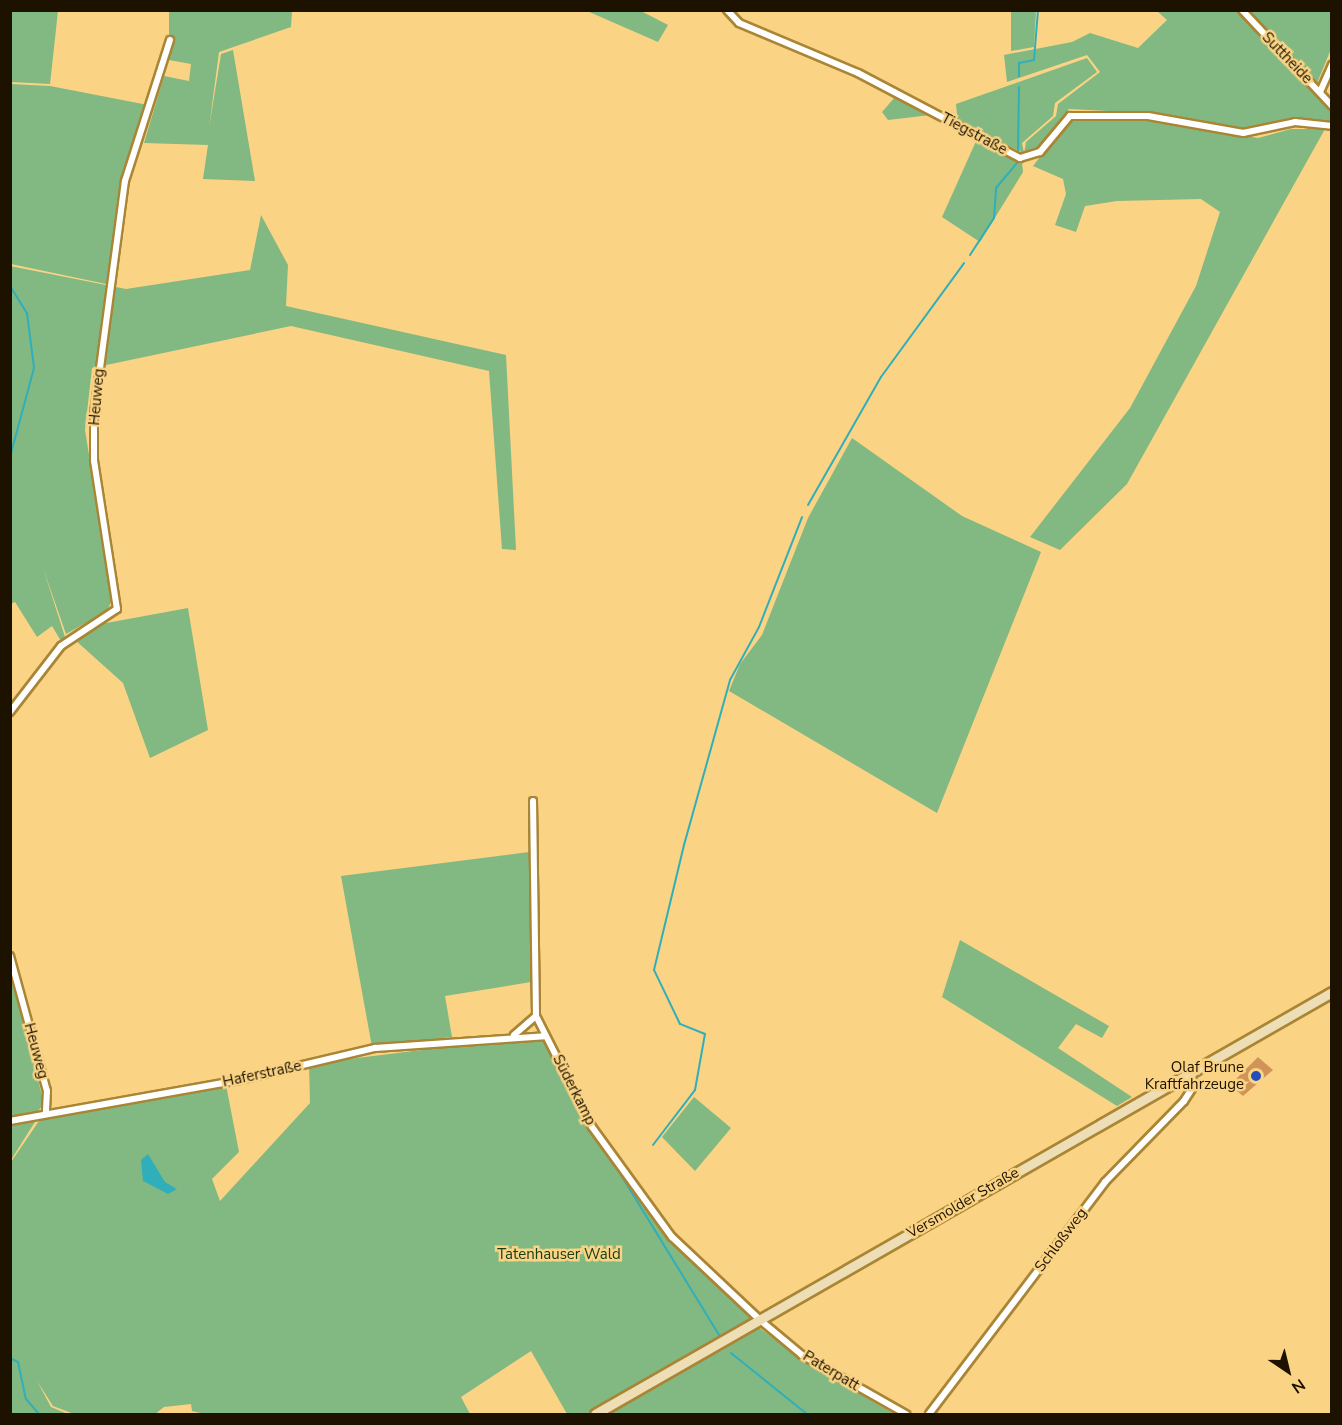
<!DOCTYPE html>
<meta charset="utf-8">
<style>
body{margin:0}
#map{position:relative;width:1342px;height:1425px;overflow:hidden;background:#fad384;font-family:"Nunito Sans",sans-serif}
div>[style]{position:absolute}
.green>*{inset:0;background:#82b881}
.water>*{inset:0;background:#30afbb}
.stream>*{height:2px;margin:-1px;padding:0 1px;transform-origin:1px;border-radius:1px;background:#30afbb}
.building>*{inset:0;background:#d19357}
.roads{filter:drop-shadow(2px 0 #a98534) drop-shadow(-2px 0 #a98534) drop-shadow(0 2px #a98534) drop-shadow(0 -2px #a98534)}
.minor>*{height:6px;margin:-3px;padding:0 3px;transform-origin:3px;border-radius:3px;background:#fff}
.secondary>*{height:9px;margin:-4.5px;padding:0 4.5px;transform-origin:4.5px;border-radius:4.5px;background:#eddeb6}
.dots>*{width:16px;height:16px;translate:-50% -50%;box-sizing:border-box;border:3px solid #fad384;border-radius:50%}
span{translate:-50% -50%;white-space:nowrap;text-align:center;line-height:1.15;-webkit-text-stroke:5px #fad384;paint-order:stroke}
.street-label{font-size:15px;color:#1d1200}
.poi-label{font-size:15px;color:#1d1200}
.right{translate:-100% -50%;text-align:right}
.park-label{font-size:15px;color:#154017}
.frame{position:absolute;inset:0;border:12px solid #1d1200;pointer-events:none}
.north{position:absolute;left:1258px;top:1341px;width:60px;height:60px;-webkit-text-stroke:4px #fad384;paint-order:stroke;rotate:145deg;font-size:16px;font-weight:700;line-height:24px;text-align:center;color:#1d1200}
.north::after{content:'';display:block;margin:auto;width:21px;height:27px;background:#1d1200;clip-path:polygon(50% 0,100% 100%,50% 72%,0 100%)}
</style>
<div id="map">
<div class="green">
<i style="clip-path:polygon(11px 10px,58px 11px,50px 84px,11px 82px)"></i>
<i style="clip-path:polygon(169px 11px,292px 11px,291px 27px,219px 52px,209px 128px,221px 54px,233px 50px,255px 181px,203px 179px,208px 145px,144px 143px,164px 76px,189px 81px,191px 64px,169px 60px)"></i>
<i style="clip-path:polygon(587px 11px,641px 11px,668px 25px,658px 42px)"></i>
<i style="clip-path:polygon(1011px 11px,1036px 11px,1034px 47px,1011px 51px)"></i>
<i style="clip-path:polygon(1157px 11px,1331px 11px,1331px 49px,1315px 88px,1331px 108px,1331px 123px,1292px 122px,1256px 131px,1148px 113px,1069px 109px,1037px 149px,1024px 154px,1026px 142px,1056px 116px,1058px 104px,1100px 72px,1087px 55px,1007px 82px,1004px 55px,1072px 42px,1090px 33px,1138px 48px,1167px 20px)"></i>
<i style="clip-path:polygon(1087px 58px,1097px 72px,1055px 103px,1053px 116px,1022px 143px,1024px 153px,945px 116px,957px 115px,956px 104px)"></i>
<i style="clip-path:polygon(11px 84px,50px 86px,148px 105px,122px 191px,106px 284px,11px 264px)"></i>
<i style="clip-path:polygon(895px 97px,922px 111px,956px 112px,888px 120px,882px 112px)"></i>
<i style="clip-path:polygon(1070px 118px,1148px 119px,1258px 138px,1291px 129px,1325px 129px,1127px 484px,1060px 550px,1030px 537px,1130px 408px,1196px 286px,1220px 212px,1201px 199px,1117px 201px,1085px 206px,1076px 232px,1055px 225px,1066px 194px,1063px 179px,1033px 166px)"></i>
<i style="clip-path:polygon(977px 139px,1022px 162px,1023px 172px,980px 242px,942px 217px)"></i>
<i style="clip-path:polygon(261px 215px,288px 265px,286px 306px,506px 355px,516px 550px,502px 549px,489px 371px,291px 326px,92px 368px,85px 430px,112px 600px,107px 611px,66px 634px,43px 568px,65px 637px,61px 641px,52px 626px,37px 637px,15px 602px,11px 604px,10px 266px,126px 289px,250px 270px)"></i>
<i style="clip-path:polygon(852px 438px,962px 516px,1041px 552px,937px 813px,729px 691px,740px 664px,762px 635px,808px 518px)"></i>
<i style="clip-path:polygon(188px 608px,208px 730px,150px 758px,123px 683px,74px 639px,101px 624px)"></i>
<i style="clip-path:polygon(529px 852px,531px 982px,445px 996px,452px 1037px,372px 1047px,341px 876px)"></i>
<i style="clip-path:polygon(960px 940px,1109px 1026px,1102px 1038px,1076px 1024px,1058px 1048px,1132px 1097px,1117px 1106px,942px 997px)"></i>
<i style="clip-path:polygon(10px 967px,44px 1104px,38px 1111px,11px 1117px)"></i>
<i style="clip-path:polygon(518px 1038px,544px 1042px,618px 1171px,670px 1239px,750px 1315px,749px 1320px,801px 1359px,894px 1414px,567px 1414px,531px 1351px,461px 1397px,470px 1414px,205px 1414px,192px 1411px,191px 1404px,164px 1407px,155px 1414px,74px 1414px,53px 1406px,37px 1381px,51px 1407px,68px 1414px,11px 1414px,11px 1162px,41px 1118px,226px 1085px,239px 1152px,212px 1179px,220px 1201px,310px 1103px,309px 1064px)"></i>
<i style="clip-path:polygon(694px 1097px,731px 1128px,695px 1171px,662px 1137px)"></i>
<i style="clip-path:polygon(38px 1117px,11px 1160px,11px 1125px)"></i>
</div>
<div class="water">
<i style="clip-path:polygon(148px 1154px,165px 1182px,177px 1189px,168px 1194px,143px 1181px,141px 1160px)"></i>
</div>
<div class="stream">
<i style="left:1019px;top:76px;width:13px;rotate:-90deg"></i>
<i style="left:1019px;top:63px;width:15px;rotate:-11deg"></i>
<i style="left:1034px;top:60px;width:50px;rotate:-85.4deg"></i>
<i style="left:1018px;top:150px;width:63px;rotate:-89.1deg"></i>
<i style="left:970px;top:255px;width:44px;rotate:-57deg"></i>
<i style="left:994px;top:218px;width:30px;rotate:-86deg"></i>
<i style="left:996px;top:188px;width:34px;rotate:-50deg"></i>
<i style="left:10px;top:286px;width:32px;rotate:58deg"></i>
<i style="left:27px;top:313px;width:55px;rotate:82.7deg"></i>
<i style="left:34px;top:368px;width:92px;rotate:105.1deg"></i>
<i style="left:808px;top:505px;width:147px;rotate:-60.3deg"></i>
<i style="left:881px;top:377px;width:141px;rotate:-53.9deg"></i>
<i style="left:653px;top:1145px;width:69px;rotate:-52.6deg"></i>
<i style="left:695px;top:1090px;width:57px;rotate:-79.9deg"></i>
<i style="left:705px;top:1034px;width:27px;rotate:-158deg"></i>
<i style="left:680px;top:1024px;width:60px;rotate:-115.7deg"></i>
<i style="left:654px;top:970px;width:129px;rotate:-76.5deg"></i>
<i style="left:684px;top:845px;width:171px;rotate:-74.4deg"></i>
<i style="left:730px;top:680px;width:60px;rotate:-61.3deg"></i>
<i style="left:759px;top:627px;width:118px;rotate:-68.6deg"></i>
<i style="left:621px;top:1175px;width:188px;rotate:58.5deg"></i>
<i style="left:731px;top:1353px;width:97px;rotate:38.8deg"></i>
<i style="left:10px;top:1358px;width:9px;rotate:27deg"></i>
<i style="left:18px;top:1362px;width:38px;rotate:78deg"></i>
<i style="left:26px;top:1399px;width:20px;rotate:49deg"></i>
</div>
<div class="building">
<i style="clip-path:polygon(1258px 1057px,1273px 1070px,1243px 1096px,1230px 1085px)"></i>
</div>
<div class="roads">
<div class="minor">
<i style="left:727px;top:10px;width:18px;rotate:47deg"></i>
<i style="left:739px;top:23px;width:129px;rotate:22.8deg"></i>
<i style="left:858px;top:73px;width:183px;rotate:27.7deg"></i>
<i style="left:1020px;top:158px;width:21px;rotate:-17deg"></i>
<i style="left:1040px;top:152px;width:47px;rotate:-50.2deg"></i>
<i style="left:1070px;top:116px;width:78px"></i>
<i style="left:1148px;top:116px;width:97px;rotate:10.1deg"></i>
<i style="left:1243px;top:133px;width:53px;rotate:-11.9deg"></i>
<i style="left:1295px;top:122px;width:37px;rotate:6deg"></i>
<i style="left:1242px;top:10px;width:132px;rotate:46.8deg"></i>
<i style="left:1320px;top:92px;width:30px;rotate:-66deg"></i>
<i style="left:10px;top:712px;width:83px;rotate:-52.3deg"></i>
<i style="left:61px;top:646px;width:67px;rotate:-33.5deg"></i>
<i style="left:117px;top:609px;width:150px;rotate:-98.8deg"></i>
<i style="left:94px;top:461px;width:48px;rotate:-90deg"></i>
<i style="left:94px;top:413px;width:234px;rotate:-82.4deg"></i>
<i style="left:125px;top:181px;width:148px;rotate:-72.3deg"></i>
<i style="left:533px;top:801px;width:215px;rotate:89.2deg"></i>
<i style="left:536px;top:1016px;width:124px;rotate:63.2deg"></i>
<i style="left:592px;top:1127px;width:136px;rotate:54deg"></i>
<i style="left:672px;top:1237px;width:121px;rotate:43.3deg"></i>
<i style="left:760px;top:1320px;width:55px;rotate:39.8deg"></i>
<i style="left:802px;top:1355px;width:120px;rotate:29.6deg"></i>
<i style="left:10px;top:956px;width:140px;rotate:74.7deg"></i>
<i style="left:47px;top:1091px;width:21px;rotate:93deg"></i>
<i style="left:514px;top:1035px;width:29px;rotate:-41deg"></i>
<i style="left:10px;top:1121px;width:229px;rotate:-10.1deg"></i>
<i style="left:235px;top:1081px;width:144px;rotate:-13.3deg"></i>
<i style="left:375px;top:1048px;width:170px;rotate:-4deg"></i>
<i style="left:929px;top:1414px;width:291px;rotate:-52.8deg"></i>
<i style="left:1105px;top:1182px;width:113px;rotate:-45.7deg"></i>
<i style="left:1184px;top:1101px;width:17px;rotate:-57deg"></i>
<i style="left:1193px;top:1087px;width:16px;rotate:-94deg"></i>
</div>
<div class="secondary">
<i style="left:595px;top:1414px;width:849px;rotate:-29.8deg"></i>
</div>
</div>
<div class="dots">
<i style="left:1256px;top:1076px;background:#234ebc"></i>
</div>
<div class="street-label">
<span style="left:1287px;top:58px;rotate:46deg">Suttheide</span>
<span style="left:974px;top:134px;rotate:28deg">Tiegstraße</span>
<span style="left:97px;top:397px;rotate:-85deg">Heuweg</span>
<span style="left:36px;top:1051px;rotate:75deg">Heuweg</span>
<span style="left:262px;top:1074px;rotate:-12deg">Haferstraße</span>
<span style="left:574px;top:1090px;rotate:63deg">Süderkamp</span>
<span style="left:963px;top:1203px;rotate:-30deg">Versmolder Straße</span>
<span style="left:1061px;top:1240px;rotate:-53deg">Schloßweg</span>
<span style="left:831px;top:1371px;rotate:31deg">Paterpatt</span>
</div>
<div class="poi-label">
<span class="right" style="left:1244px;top:1076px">Olaf Brune<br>Kraftfahrzeuge</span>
</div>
<div class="park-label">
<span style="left:559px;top:1255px">Tatenhauser Wald</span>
</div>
<div class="frame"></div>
<div class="north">N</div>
</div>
